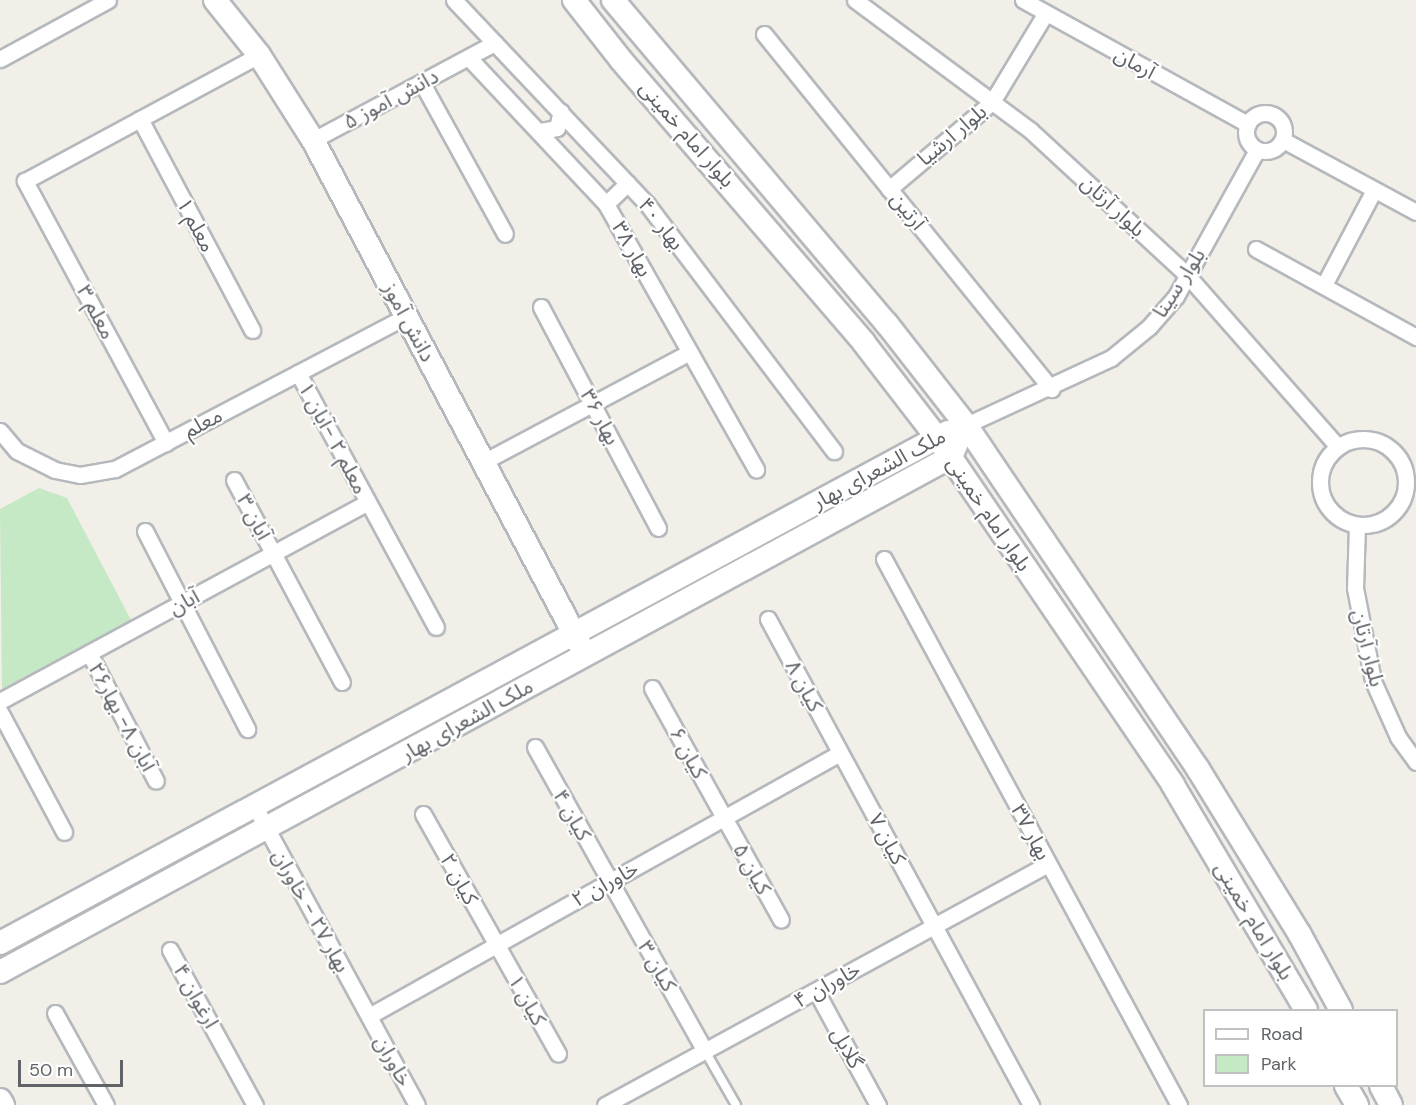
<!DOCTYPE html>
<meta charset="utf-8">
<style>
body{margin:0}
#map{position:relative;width:1416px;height:1105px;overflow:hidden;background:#f1efe8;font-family:"DM Sans","Noto Sans Arabic",sans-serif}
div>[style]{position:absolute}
.green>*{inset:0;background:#c5e8c5}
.roads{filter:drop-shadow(2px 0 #b5b8bc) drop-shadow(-2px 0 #b5b8bc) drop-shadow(0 2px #b5b8bc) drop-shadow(0 -2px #b5b8bc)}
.lane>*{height:8px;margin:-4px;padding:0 4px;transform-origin:4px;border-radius:4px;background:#fff}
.street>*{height:15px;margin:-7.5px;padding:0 7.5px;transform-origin:7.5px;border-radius:7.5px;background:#fff}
.street>.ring{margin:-7.5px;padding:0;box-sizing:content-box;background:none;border:15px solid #fff;border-radius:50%}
.secondary>*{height:22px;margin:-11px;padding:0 11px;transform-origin:11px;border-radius:11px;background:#fff}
span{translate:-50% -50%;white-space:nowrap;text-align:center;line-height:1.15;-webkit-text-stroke:4.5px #fff;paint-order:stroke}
.street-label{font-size:21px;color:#5f6368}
.legend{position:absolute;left:1203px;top:1009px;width:195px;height:78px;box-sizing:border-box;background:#fff;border:2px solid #bfc1c3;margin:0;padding:8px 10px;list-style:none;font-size:18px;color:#5f6368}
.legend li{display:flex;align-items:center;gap:12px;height:30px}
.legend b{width:30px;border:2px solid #bfc1c3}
.scale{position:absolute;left:18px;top:1060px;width:105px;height:27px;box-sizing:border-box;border:3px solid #5f6368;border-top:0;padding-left:8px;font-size:18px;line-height:21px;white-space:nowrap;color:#5f6368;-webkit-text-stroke:4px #fff;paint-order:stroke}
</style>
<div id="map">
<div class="green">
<i style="clip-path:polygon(39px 488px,67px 498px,131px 620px,2px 689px,0 509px)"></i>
</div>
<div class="roads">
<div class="lane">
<i style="left:705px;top:1051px;width:62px;rotate:60.1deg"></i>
</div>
<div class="street">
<i style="left:454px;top:0;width:281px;rotate:46.6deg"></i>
<i style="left:647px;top:204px;width:310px;rotate:52.9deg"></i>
<i style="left:855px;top:0;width:218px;rotate:36.6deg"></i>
<i style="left:1030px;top:130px;width:214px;rotate:42.7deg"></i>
<i style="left:1187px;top:275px;width:229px;rotate:48.7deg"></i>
<i style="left:1023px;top:0;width:257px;rotate:28.9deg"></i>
<i style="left:764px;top:34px;width:457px;rotate:51deg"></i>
<i style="left:469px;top:58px;width:200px;rotate:46.8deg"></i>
<i style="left:606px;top:204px;width:305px;rotate:60.5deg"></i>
<i style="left:0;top:59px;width:123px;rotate:-28.6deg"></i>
<i style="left:422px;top:83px;width:172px;rotate:61.2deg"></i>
<i class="ring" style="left:1246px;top:113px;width:23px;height:23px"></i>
<i style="left:140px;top:119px;width:239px;rotate:62deg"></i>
<i style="left:540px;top:131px;width:17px;rotate:-10deg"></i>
<i style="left:557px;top:128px;width:17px;rotate:-77deg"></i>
<i style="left:313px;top:140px;width:206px;rotate:-28.1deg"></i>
<i style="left:1283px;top:140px;width:151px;rotate:28.4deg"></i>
<i style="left:889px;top:189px;width:135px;rotate:-40.2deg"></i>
<i style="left:992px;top:102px;width:103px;rotate:-58.9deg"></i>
<i style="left:606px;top:204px;width:30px;rotate:-44deg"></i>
<i style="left:1256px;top:249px;width:183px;rotate:28.8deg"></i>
<i style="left:1324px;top:285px;width:107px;rotate:-62.2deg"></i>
<i style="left:541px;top:307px;width:250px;rotate:62.1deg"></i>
<i style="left:298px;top:373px;width:289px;rotate:61.5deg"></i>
<i style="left:966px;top:425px;width:160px;rotate:-24.8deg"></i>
<i style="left:1111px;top:358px;width:49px;rotate:-39.2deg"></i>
<i style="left:1149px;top:327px;width:41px;rotate:-48.9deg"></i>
<i style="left:1176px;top:296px;width:167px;rotate:-61deg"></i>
<i style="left:0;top:431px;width:26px;rotate:50deg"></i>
<i style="left:17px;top:451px;width:42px;rotate:26.6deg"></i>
<i style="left:55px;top:470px;width:25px;rotate:11deg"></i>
<i style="left:80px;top:475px;width:36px;rotate:-10deg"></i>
<i style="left:115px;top:469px;width:329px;rotate:-27.7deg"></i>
<i class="ring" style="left:1320px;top:439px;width:71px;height:71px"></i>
<i style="left:166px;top:443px;width:298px;rotate:-118.3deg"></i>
<i style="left:25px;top:181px;width:266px;rotate:-28.3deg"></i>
<i style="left:483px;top:462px;width:234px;rotate:-28deg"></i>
<i style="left:234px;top:480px;width:229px;rotate:61.9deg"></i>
<i style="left:1357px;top:525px;width:63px;rotate:91.8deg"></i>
<i style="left:1355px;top:588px;width:95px;rotate:79deg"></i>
<i style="left:1373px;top:681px;width:61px;rotate:65.9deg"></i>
<i style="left:1398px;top:737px;width:31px;rotate:54deg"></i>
<i style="left:145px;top:531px;width:223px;rotate:62.7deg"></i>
<i style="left:884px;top:559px;width:621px;rotate:61.62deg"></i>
<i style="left:768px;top:619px;width:553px;rotate:61.58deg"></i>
<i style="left:89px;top:653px;width:144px;rotate:62.4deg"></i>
<i style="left:652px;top:688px;width:265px;rotate:60.9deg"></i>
<i style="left:0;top:701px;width:418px;rotate:-28.4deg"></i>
<i style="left:0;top:712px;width:136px;rotate:61.9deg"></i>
<i style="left:535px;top:747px;width:348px;rotate:60.8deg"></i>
<i style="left:254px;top:805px;width:341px;rotate:61.5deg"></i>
<i style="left:423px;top:814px;width:275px;rotate:60.6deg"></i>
<i style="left:170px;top:950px;width:177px;rotate:61.3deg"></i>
<i style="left:816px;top:991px;width:130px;rotate:61.5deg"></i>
<i style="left:55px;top:1013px;width:105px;rotate:61deg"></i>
<i style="left:369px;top:1016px;width:539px;rotate:-29.18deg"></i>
<i style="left:605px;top:1105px;width:504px;rotate:-28.55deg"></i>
</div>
<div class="secondary">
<i style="left:215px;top:0;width:70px;rotate:51.3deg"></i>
<i style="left:259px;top:55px;width:101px;rotate:57.6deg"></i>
<i style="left:313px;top:140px;width:571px;rotate:62.13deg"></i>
<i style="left:574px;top:0;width:76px;rotate:51.9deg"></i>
<i style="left:621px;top:60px;width:373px;rotate:49.3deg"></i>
<i style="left:864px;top:343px;width:126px;rotate:52.4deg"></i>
<i style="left:941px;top:443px;width:413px;rotate:55.8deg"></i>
<i style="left:1173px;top:785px;width:261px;rotate:59.4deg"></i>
<i style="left:613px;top:0;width:424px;rotate:49.8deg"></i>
<i style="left:887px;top:324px;width:128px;rotate:52deg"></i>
<i style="left:966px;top:425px;width:415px;rotate:56deg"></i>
<i style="left:1198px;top:769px;width:193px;rotate:58.4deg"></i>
<i style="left:1299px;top:933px;width:88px;rotate:61.4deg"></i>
<i style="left:0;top:943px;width:1077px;rotate:-28.33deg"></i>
<i style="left:0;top:972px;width:1081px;rotate:-28.44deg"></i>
<i style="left:951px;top:457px;width:15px;rotate:-67deg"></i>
<i style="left:1346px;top:1086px;width:22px;rotate:60deg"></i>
<i style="left:1381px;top:1086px;width:21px;rotate:62deg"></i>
<i style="left:0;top:1100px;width:6px;rotate:59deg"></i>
</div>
</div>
<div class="street-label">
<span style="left:1135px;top:63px;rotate:29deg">آرمان</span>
<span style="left:391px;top:99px;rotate:-28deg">دانش آموز ۵</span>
<span style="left:687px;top:134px;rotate:49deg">بلوار امام خمینی</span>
<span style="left:952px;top:135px;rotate:-40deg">بلوار ارشیا</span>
<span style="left:1113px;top:206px;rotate:43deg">بلوار آرتان</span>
<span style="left:908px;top:211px;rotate:51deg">آرتین</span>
<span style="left:661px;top:224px;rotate:52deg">بهار ۴۰</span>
<span style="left:196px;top:225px;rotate:62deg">معلم ۱</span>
<span style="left:632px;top:249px;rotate:61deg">بهار ۳۸</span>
<span style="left:1179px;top:283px;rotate:-57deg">بلوار سینا</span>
<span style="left:96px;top:312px;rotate:62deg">معلم ۳</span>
<span style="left:409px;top:322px;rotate:62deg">دانش آموز</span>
<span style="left:600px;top:417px;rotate:62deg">بهار ۳۶</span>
<span style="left:203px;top:423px;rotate:-28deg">معلم</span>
<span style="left:333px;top:438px;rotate:62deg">معلم ۲ -آبان ۱</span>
<span style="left:879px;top:469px;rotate:-28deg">ملک الشعرای بهار</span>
<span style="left:989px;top:514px;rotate:56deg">بلوار امام خمینی</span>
<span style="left:254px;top:517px;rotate:62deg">آبان ۳</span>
<span style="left:184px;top:602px;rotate:-28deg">آبان</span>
<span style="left:1368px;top:648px;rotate:76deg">بلوار آرتان</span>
<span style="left:804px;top:686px;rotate:62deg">کیان ۸</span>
<span style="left:122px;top:717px;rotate:62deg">۲۶آبان ۸- بهار</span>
<span style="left:467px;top:720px;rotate:-29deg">ملک الشعرای بهار</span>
<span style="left:688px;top:753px;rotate:61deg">کیان ۶</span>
<span style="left:572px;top:815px;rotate:61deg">کیان ۴</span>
<span style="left:1031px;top:832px;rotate:62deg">بهار ۳۷</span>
<span style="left:887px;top:839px;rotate:62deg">کیان ۷</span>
<span style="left:752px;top:869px;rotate:61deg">کیان ۵</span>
<span style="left:459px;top:879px;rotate:61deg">کیان ۲</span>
<span style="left:605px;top:884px;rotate:-29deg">خاوران ۲</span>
<span style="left:311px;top:911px;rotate:61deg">بهار ۲۷ - خاوران</span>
<span style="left:1254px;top:921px;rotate:59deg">بلوار امام خمینی</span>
<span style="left:657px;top:966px;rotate:60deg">کیان ۳</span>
<span style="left:827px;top:985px;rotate:-29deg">خاوران ۴</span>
<span style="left:196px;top:996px;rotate:61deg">ارغوان ۴</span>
<span style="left:527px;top:1000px;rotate:61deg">کیان ۱</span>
<span style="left:847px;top:1048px;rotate:61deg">گلایل</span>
<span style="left:393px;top:1061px;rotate:61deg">خاوران</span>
</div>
<ul class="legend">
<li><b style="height:8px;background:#fff"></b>Road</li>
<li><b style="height:16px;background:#c5e8c5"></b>Park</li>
</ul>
<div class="scale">50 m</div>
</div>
